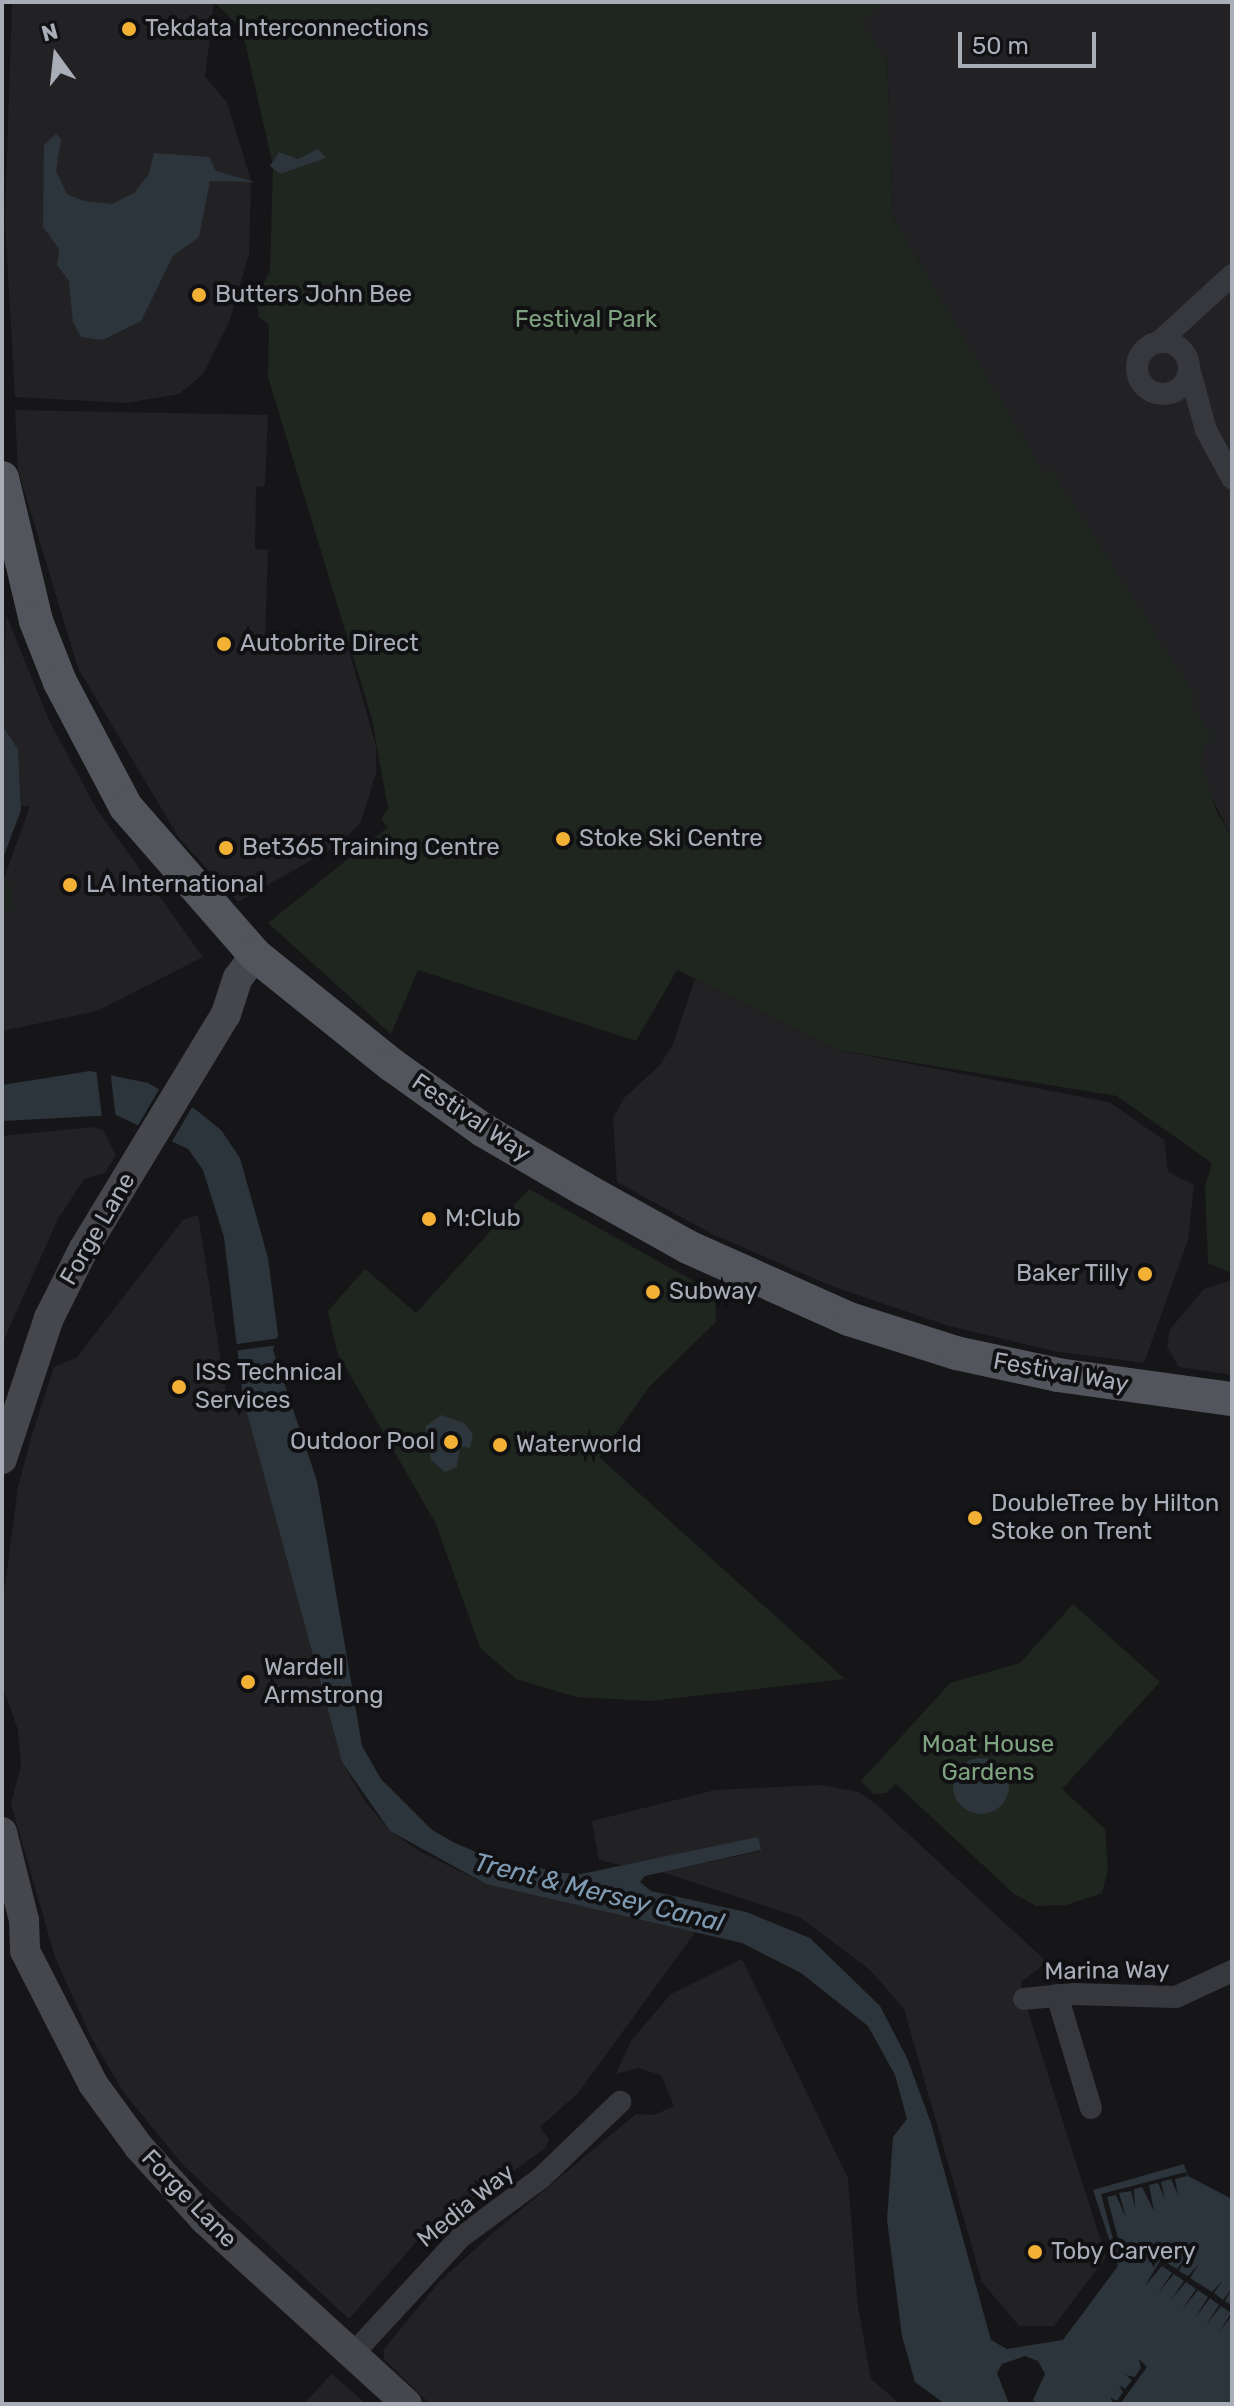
<!DOCTYPE html>
<style>
body{margin:0}
#map{position:relative;width:1234px;height:2406px;overflow:hidden;background:#161618;font-family:Rubik,sans-serif}
div>[style]{position:absolute}
.built>*{inset:0;background:#222225}
.green>*{inset:0;background:#1e261f}
.water>*{inset:0;background:#2c353c}
.round{border-radius:50%}
.pier>*{inset:0;background:#161618}
.street>*{height:22px;margin:-11px;padding:0 11px;transform-origin:11px;border-radius:11px;background:#37383d}
.street>.ring{margin:-11px;padding:0;box-sizing:content-box;background:none;border:22px solid #37383d;border-radius:50%}
.secondary>*{height:30px;margin:-15px;padding:0 15px;transform-origin:15px;border-radius:15px;background:#45474d}
.primary>*{height:34px;margin:-17px;padding:0 17px;transform-origin:17px;border-radius:17px;background:#53555c}
.dots>*{width:22px;height:22px;translate:-50% -50%;box-sizing:border-box;border:4px solid #111113;border-radius:50%}
span{translate:-50% -50%;white-space:nowrap;text-align:center;line-height:1.15;-webkit-text-stroke:8px #111113;paint-order:stroke}
.poi-label{font-size:24px;color:#a8adb8}
.left{translate:0 -50%;text-align:left}
.right{translate:-100% -50%;text-align:right}
.park-label{font-size:24px;color:#7fa381}
.street-label{font-size:24px;color:#a8adb8}
.water-label{font-size:26px;color:#7f9bb3;font-style:italic}
.frame{position:absolute;inset:0;border:4px solid #a8adb8;pointer-events:none}
.north{position:absolute;left:16px;top:16px;width:80px;height:80px;-webkit-text-stroke:6px #111113;paint-order:stroke;rotate:345deg;font-size:22px;font-weight:700;line-height:32px;text-align:center;color:#a8adb8}
.north::after{content:'';display:block;margin:auto;width:28px;height:36px;background:#a8adb8;clip-path:polygon(50% 0,100% 100%,50% 72%,0 100%)}
.scale{position:absolute;left:958px;top:32px;width:138px;height:36px;box-sizing:border-box;border:4px solid #a8adb8;border-top:0;padding-left:10px;font-size:24px;line-height:28px;white-space:nowrap;color:#a8adb8;-webkit-text-stroke:6px #111113;paint-order:stroke}
</style>
<div id="map">
<div class="built">
<i style="clip-path:polygon(12px 2px,214px 2px,205px 77px,227px 102px,251px 181px,249px 254px,230px 320px,203px 374px,179px 394px,126px 403px,15px 397px,5px 221px)"></i>
<i style="clip-path:polygon(886px 2px,1232px 2px,1232px 838px,1093px 558px,893px 218px,887px 59px,859px 22px)"></i>
<i style="clip-path:polygon(15px 410px,268px 415px,265px 486px,256px 487px,255px 549px,268px 550px,265px 639px,347px 644px,376px 746px,376px 773px,361px 822px,338px 845px,238px 902px,179px 838px,78px 668px,18px 470px)"></i>
<i style="clip-path:polygon(6px 615px,49px 720px,96px 808px,203px 957px,97px 1011px,2px 1031px,2px 884px,30px 806px,21px 806px,18px 749px,2px 725px)"></i>
<i style="clip-path:polygon(695px 979px,837px 1050px,1109px 1102px,1164px 1140px,1168px 1172px,1194px 1185px,1188px 1240px,1144px 1363px,1053px 1351px,949px 1326px,834px 1287px,712px 1234px,617px 1182px,613px 1118px,624px 1098px,660px 1065px,673px 1044px)"></i>
<i style="clip-path:polygon(93px 1127px,103px 1130px,116px 1155px,105px 1173px,84px 1179px,58px 1219px,2px 1344px,2px 1136px)"></i>
<i style="clip-path:polygon(198px 1215px,228px 1405px,245px 1404px,342px 1762px,364px 1800px,390px 1831px,419px 1851px,486px 1884px,696px 1931px,578px 2093px,540px 2127px,549px 2139px,545px 2148px,417px 2241px,349px 2319px,184px 2166px,124px 2093px,91px 2037px,55px 1957px,11px 1804px,21px 1765px,18px 1730px,2px 1685px,3px 1601px,18px 1487px,32px 1435px,54px 1367px,77px 1357px,183px 1220px)"></i>
<i style="clip-path:polygon(1232px 1280px,1232px 1375px,1179px 1367px,1167px 1347px,1170px 1329px,1204px 1289px)"></i>
<i style="clip-path:polygon(821px 1785px,859px 1792px,877px 1805px,1047px 1962px,1021px 1982px,1024px 1999px,1106px 2257px,1054px 2326px,1019px 2326px,982px 2282px,904px 2009px,870px 1970px,801px 1918px,662px 1872px,760px 1851px,758px 1838px,625px 1866px,599px 1860px,592px 1821px,715px 1790px)"></i>
<i style="clip-path:polygon(742px 1959px,848px 2178px,858px 2307px,871px 2379px,900px 2404px,430px 2404px,384px 2359px,384px 2349px,440px 2281px,493px 2233px,636px 2114px,654px 2115px,674px 2106px,661px 2075px,638px 2068px,616px 2074px,631px 2041px,671px 1994px)"></i>
<i style="clip-path:polygon(332px 2373px,332px 2374px,366px 2404px,304px 2404px)"></i>
</div>
<div class="green">
<i style="clip-path:polygon(214px 2px,886px 2px,860px 22px,887px 59px,893px 218px,1046px 477px,1050px 467px,1195px 696px,1189px 704px,1214px 737px,1204px 745px,1201px 763px,1216px 810px,1232px 838px,1232px 1273px,1208px 1263px,1205px 1187px,1212px 1163px,1117px 1096px,837px 1050px,677px 970px,636px 1041px,418px 970px,391px 1034px,268px 923px,388px 827px,381px 819px,388px 808px,372px 719px,268px 377px,269px 325px,259px 317px,256px 297px,270px 271px,273px 166px,242px 29px)"></i>
<i style="clip-path:polygon(2px 877px,10px 886px,12px 908px,2px 913px)"></i>
<i style="clip-path:polygon(529px 1189px,715px 1293px,716px 1322px,649px 1387px,599px 1457px,845px 1679px,650px 1701px,576px 1697px,516px 1679px,480px 1648px,436px 1524px,337px 1352px,328px 1311px,365px 1269px,416px 1313px)"></i>
<i style="clip-path:polygon(1073px 1604px,1160px 1682px,1062px 1789px,1105px 1829px,1108px 1869px,1102px 1893px,1066px 1905px,1036px 1906px,1013px 1893px,896px 1784px,886px 1793px,874px 1794px,861px 1781px,950px 1683px,1020px 1663px)"></i>
</div>
<div class="water">
<i style="clip-path:polygon(56px 134px,61px 139px,56px 171px,67px 194px,84px 201px,112px 204px,134px 193px,149px 174px,154px 153px,209px 157px,216px 171px,255px 182px,210px 181px,199px 237px,173px 256px,141px 321px,103px 340px,81px 337px,73px 322px,69px 281px,57px 265px,59px 249px,43px 227px,44px 145px)"></i>
<i style="clip-path:polygon(318px 149px,326px 158px,280px 174px,270px 166px,279px 152px,298px 159px)"></i>
<i style="clip-path:polygon(2px 725px,18px 749px,21px 810px,2px 861px)"></i>
<i style="clip-path:polygon(90px 1071px,148px 1083px,195px 1109px,221px 1130px,240px 1158px,268px 1258px,278px 1335px,273px 1350px,317px 1481px,362px 1746px,381px 1779px,432px 1830px,455px 1843px,492px 1859px,564px 1873px,581px 1874px,758px 1837px,761px 1850px,645px 1876px,640px 1882px,651px 1891px,746px 1912px,810px 1938px,880px 2006px,907px 2058px,931px 2123px,991px 2340px,1007px 2349px,1063px 2340px,1118px 2266px,1093px 2190px,1184px 2164px,1188px 2176px,1232px 2199px,1232px 2404px,1037px 2404px,1033px 2400px,1045px 2374px,1038px 2361px,1025px 2356px,1002px 2364px,997px 2373px,1009px 2404px,945px 2404px,915px 2382px,902px 2336px,887px 2220px,893px 2137px,907px 2119px,895px 2075px,868px 2026px,801px 1973px,742px 1943px,486px 1884px,390px 1831px,342px 1762px,243px 1398px,224px 1237px,203px 1170px,188px 1149px,116px 1115px,2px 1121px,2px 1085px)"></i>
<i style="clip-path:polygon(441px 1415px,464px 1423px,473px 1434px,470px 1448px,460px 1446px,457px 1467px,445px 1472px,431px 1460px,425px 1427px)"></i>
<i class="round" style="left:953px;top:1758px;width:56px;height:56px"></i>
</div>
<div class="pier">
<i style="clip-path:polygon(96px 1068px,110px 1069px,116px 1119px,102px 1118px)"></i>
<i style="clip-path:polygon(161px 1086px,194px 1104px,171px 1143px,137px 1127px)"></i>
<i style="clip-path:polygon(279px 1338px,279px 1345px,232px 1351px,231px 1345px)"></i>
<i style="clip-path:polygon(1186px 2172px,1187px 2176px,1175px 2179px,1178px 2195px,1171px 2179px,1161px 2182px,1165px 2199px,1158px 2183px,1149px 2185px,1154px 2211px,1142px 2187px,1134px 2189px,1135px 2208px,1131px 2191px,1119px 2193px,1126px 2218px,1116px 2195px,1107px 2197px,1119px 2242px,1114px 2243px,1101px 2194px)"></i>
<i style="clip-path:polygon(1175px 2248px,1167px 2263px,1177px 2269px,1187px 2256px,1179px 2271px,1188px 2276px,1199px 2264px,1190px 2278px,1212px 2292px,1223px 2280px,1214px 2293px,1223px 2300px,1232px 2288px,1225px 2301px,1232px 2306px,1232px 2315px,1219px 2333px,1231px 2313px,1221px 2306px,1206px 2325px,1219px 2305px,1210px 2298px,1195px 2318px,1208px 2297px,1198px 2290px,1182px 2310px,1196px 2289px,1186px 2282px,1170px 2301px,1184px 2281px,1174px 2274px,1158px 2293px,1172px 2273px,1162px 2266px,1145px 2286px,1161px 2259px,1165px 2261px)"></i>
<i style="clip-path:polygon(1139px 2359px,1147px 2367px,1120px 2404px,1114px 2404px,1110px 2397px,1117px 2401px,1123px 2392px,1119px 2385px,1125px 2389px,1132px 2380px,1126px 2375px,1135px 2377px,1141px 2368px)"></i>
</div>
<div class="street">
<i class="ring" style="left:1137px;top:342px;width:30px;height:30px"></i>
<i style="left:1159px;top:342px;width:99px;rotate:-42.5deg"></i>
<i style="left:1190px;top:372px;width:60px;rotate:74.6deg"></i>
<i style="left:1206px;top:430px;width:55px;rotate:61.6deg"></i>
<i style="left:1057px;top:1995px;width:118px;rotate:73.3deg"></i>
<i style="left:1024px;top:1999px;width:50px;rotate:-5.7deg"></i>
<i style="left:1074px;top:1994px;width:102px;rotate:1.7deg"></i>
<i style="left:1176px;top:1997px;width:62px;rotate:-24.9deg"></i>
<i style="left:351px;top:2356px;width:162px;rotate:-47.3deg"></i>
<i style="left:461px;top:2237px;width:99px;rotate:-36.4deg"></i>
<i style="left:541px;top:2178px;width:110px;rotate:-43.9deg"></i>
</div>
<div class="secondary">
<i style="left:2px;top:1459px;width:149px;rotate:-71.6deg"></i>
<i style="left:49px;top:1318px;width:76px;rotate:-63.4deg"></i>
<i style="left:83px;top:1250px;width:276px;rotate:-58.8deg"></i>
<i style="left:226px;top:1014px;width:38px;rotate:-72deg"></i>
<i style="left:238px;top:978px;width:29px;rotate:-54deg"></i>
<i style="left:2px;top:1832px;width:91px;rotate:76deg"></i>
<i style="left:24px;top:1920px;width:31px;rotate:88deg"></i>
<i style="left:25px;top:1951px;width:149px;rotate:62.9deg"></i>
<i style="left:93px;top:2084px;width:78px;rotate:53.9deg"></i>
<i style="left:139px;top:2147px;width:98px;rotate:47.9deg"></i>
<i style="left:205px;top:2220px;width:273px;rotate:42.3deg"></i>
</div>
<div class="primary">
<i style="left:2px;top:478px;width:147px;rotate:76.6deg"></i>
<i style="left:36px;top:621px;width:66px;rotate:68.5deg"></i>
<i style="left:60px;top:682px;width:141px;rotate:62.2deg"></i>
<i style="left:126px;top:807px;width:196px;rotate:48.9deg"></i>
<i style="left:255px;top:955px;width:176px;rotate:38.8deg"></i>
<i style="left:392px;top:1065px;width:112px;rotate:35.5deg"></i>
<i style="left:483px;top:1130px;width:117px;rotate:30.3deg"></i>
<i style="left:584px;top:1189px;width:119px;rotate:29.1deg"></i>
<i style="left:688px;top:1247px;width:176px;rotate:24.1deg"></i>
<i style="left:849px;top:1319px;width:112px;rotate:17.6deg"></i>
<i style="left:956px;top:1353px;width:104px;rotate:12.2deg"></i>
<i style="left:1058px;top:1375px;width:176px;rotate:7.9deg"></i>
</div>
<div class="dots">
<i style="left:129px;top:29px;background:#f2b134"></i>
<i style="left:199px;top:295px;background:#f2b134"></i>
<i style="left:224px;top:644px;background:#f2b134"></i>
<i style="left:563px;top:839px;background:#f2b134"></i>
<i style="left:226px;top:848px;background:#f2b134"></i>
<i style="left:70px;top:885px;background:#f2b134"></i>
<i style="left:429px;top:1219px;background:#f2b134"></i>
<i style="left:1145px;top:1274px;background:#f2b134"></i>
<i style="left:653px;top:1292px;background:#f2b134"></i>
<i style="left:179px;top:1387px;background:#f2b134"></i>
<i style="left:451px;top:1442px;background:#f2b134"></i>
<i style="left:500px;top:1445px;background:#f2b134"></i>
<i style="left:975px;top:1518px;background:#f2b134"></i>
<i style="left:248px;top:1682px;background:#f2b134"></i>
<i style="left:1035px;top:2252px;background:#f2b134"></i>
</div>
<div class="poi-label">
<span class="left" style="left:145px;top:29px">Tekdata Interconnections</span>
<span class="left" style="left:215px;top:295px">Butters John Bee</span>
<span class="left" style="left:240px;top:644px">Autobrite Direct</span>
<span class="left" style="left:579px;top:839px">Stoke Ski Centre</span>
<span class="left" style="left:242px;top:848px">Bet365 Training Centre</span>
<span class="left" style="left:86px;top:885px">LA International</span>
<span class="left" style="left:445px;top:1219px">M:Club</span>
<span class="right" style="left:1129px;top:1274px">Baker Tilly</span>
<span class="left" style="left:669px;top:1292px">Subway</span>
<span class="left" style="left:195px;top:1387px">ISS Technical<br>Services</span>
<span class="right" style="left:435px;top:1442px">Outdoor Pool</span>
<span class="left" style="left:516px;top:1445px">Waterworld</span>
<span class="left" style="left:991px;top:1518px">DoubleTree by Hilton<br>Stoke on Trent</span>
<span class="left" style="left:264px;top:1682px">Wardell<br>Armstrong</span>
<span class="left" style="left:1051px;top:2252px">Toby Carvery</span>
</div>
<div class="park-label">
<span style="left:586px;top:320px">Festival Park</span>
<span style="left:988px;top:1759px">Moat House<br>Gardens</span>
</div>
<div class="street-label">
<span style="left:471px;top:1118px;rotate:34deg">Festival Way</span>
<span style="left:98px;top:1229px;rotate:-60deg">Forge Lane</span>
<span style="left:1061px;top:1373px;rotate:10deg">Festival Way</span>
<span style="left:1107px;top:1971px;rotate:-1deg">Marina Way</span>
<span style="left:189px;top:2199px;rotate:46deg">Forge Lane</span>
<span style="left:466px;top:2206px;rotate:-39deg">Media Way</span>
</div>
<div class="water-label">
<span style="left:599px;top:1893px;rotate:14deg">Trent &amp; Mersey Canal</span>
</div>
<div class="frame"></div>
<div class="north">N</div>
<div class="scale">50 m</div>
</div>
